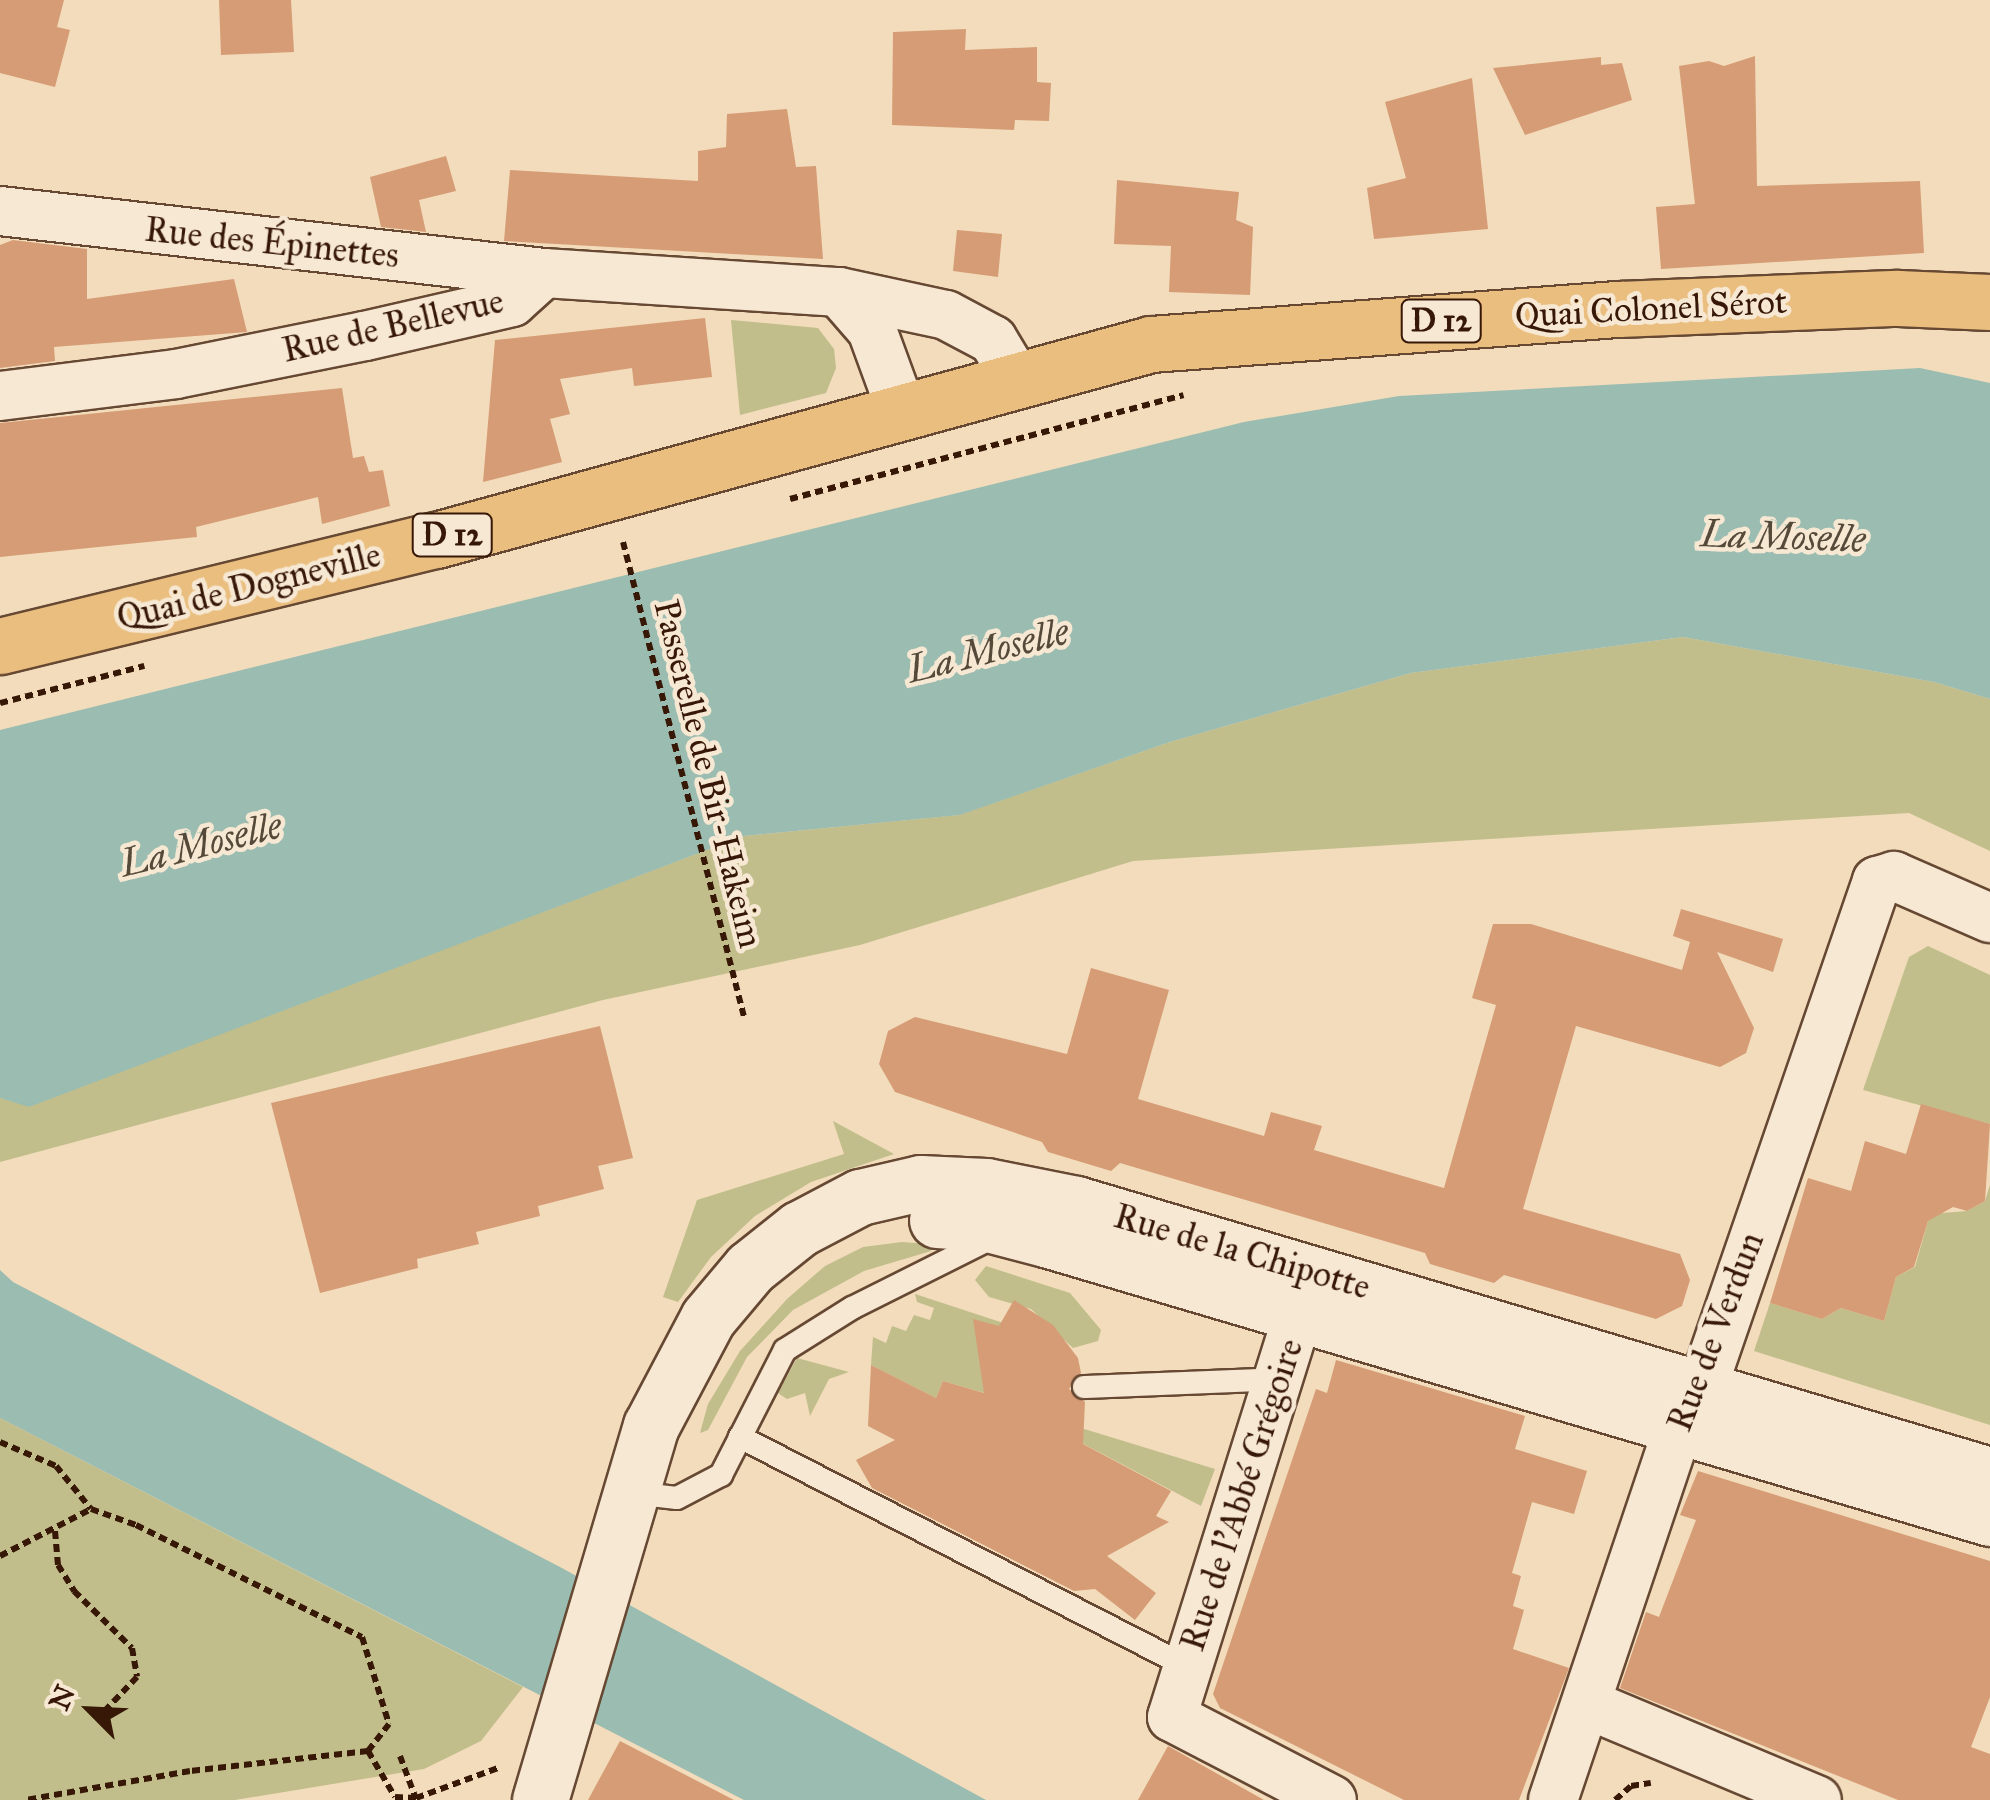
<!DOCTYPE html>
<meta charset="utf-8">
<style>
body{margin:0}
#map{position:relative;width:1990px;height:1800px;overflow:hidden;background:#f2dcbb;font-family:"IM FELL Great Primer",serif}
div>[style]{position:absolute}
.green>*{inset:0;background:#c1be8b}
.water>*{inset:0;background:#9bbcb0}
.building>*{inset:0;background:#d69c75}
.path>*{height:6px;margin-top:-3px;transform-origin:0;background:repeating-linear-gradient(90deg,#371706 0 8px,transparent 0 13px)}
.roads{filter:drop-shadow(2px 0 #664833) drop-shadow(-2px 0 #664833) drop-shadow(0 2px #664833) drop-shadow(0 -2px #664833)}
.lane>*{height:22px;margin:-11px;padding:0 11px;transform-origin:11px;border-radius:11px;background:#f7e8d3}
.street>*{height:48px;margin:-24px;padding:0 24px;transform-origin:24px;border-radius:24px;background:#f7e8d3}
.secondary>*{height:55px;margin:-27.5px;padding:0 27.5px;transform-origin:27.5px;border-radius:27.5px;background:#f7e8d3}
.primary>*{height:55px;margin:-27.5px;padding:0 27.5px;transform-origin:27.5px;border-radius:27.5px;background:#e9be7e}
span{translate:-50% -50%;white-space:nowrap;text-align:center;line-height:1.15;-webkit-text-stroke:9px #f7e8d3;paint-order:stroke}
.shield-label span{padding:2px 8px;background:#f7e8d3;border:2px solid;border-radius:8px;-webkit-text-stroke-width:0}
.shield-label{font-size:32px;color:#371706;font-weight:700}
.street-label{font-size:35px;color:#371706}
.water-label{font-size:38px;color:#554939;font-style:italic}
.north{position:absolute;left:40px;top:1660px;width:100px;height:100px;-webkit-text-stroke:8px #f7e8d3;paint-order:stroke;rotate:294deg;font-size:28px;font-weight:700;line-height:40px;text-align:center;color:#371706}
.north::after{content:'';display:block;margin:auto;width:35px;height:45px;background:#371706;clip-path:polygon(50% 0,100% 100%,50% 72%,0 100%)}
</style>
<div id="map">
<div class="green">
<i style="clip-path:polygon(731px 320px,818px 328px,834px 349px,836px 368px,826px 393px,740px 415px)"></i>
<i style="clip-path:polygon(1683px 637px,1934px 682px,1990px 699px,1990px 851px,1909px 813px,1133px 861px,860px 945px,603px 1000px,0 1162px,0 1098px,29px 1106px,744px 836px,959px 815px,1170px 742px,1411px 673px)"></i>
<i style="clip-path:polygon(1928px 946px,1990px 975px,1990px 1124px,1863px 1090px,1909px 957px)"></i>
<i style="clip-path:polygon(833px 1121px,894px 1154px,811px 1182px,755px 1216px,711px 1257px,678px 1302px,663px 1297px,697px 1200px,844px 1154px)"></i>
<i style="clip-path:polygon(1990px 1185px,1990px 1425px,1754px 1351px,1770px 1303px,1822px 1319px,1841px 1308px,1884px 1321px,1896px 1277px,1915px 1267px,1930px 1214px,1967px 1211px,1985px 1201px)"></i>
<i style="clip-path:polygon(902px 1242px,929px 1244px,931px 1251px,864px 1271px,793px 1310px,747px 1357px,708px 1430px,700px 1433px,708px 1404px,740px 1351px,787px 1299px,825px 1266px,863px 1247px)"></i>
<i style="clip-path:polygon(986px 1266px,1070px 1293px,1101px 1330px,1098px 1341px,1073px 1348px,1031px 1309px,989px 1297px,975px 1280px)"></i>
<i style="clip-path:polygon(915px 1294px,1025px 1330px,977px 1327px,988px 1394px,943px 1381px,936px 1398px,871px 1365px,873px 1337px,886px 1343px,892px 1326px,906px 1331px,914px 1315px,930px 1320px,934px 1308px,917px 1302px)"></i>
<i style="clip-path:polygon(797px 1358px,849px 1372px,829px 1379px,810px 1416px,805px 1393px,787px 1399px,778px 1393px)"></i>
<i style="clip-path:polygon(0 1418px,523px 1687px,481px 1741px,424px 1769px,235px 1800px,0 1800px)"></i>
<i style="clip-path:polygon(1081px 1428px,1215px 1469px,1201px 1506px,1076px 1440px)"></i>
</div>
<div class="water">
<i style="clip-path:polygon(1920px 368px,1990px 383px,1990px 699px,1934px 682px,1683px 637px,1411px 673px,1170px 742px,960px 815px,744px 836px,29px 1107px,0 1098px,0 730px,1244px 422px,1399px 396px)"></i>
<i style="clip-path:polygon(0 1270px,13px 1282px,560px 1567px,986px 1800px,744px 1800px,0 1418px)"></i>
</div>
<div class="building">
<i style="clip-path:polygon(0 0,64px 0,57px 27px,70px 30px,55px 87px,0 73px)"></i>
<i style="clip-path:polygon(219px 0,291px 0,294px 52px,221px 55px)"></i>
<i style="clip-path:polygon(966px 29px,965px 50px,1037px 47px,1037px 82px,1051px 83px,1049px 121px,1015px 120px,1014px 130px,892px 125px,893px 32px)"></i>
<i style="clip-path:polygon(1755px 56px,1757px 186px,1920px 181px,1924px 253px,1661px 269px,1656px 207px,1695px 204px,1679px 66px,1709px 61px,1724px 66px)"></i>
<i style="clip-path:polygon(1601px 57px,1601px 65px,1622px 63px,1632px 100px,1525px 135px,1493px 68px)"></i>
<i style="clip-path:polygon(1472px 78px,1488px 229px,1374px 239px,1367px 188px,1406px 178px,1385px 102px)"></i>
<i style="clip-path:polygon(787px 109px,796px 167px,816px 166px,823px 259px,504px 241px,510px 170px,698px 181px,698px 151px,726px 147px,727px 114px)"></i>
<i style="clip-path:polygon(446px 156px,456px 191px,419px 200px,426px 232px,381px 227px,370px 177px)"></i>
<i style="clip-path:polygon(1117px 180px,1239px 192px,1236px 220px,1253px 227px,1250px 295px,1169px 292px,1171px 246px,1114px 244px)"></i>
<i style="clip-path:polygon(957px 230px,1002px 234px,998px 277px,953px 271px)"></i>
<i style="clip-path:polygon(13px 240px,87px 249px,87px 299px,234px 279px,247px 332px,54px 347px,55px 361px,0 368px,0 245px)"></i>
<i style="clip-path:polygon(705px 318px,712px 377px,634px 386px,632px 368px,560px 379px,570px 414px,550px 419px,562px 462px,483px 482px,495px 340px)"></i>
<i style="clip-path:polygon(342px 388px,353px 458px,364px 456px,369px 472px,383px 470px,390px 506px,322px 524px,318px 497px,196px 527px,197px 537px,0 557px,0 423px)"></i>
<i style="clip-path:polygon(1681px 909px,1783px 939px,1773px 972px,1717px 952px,1754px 1028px,1746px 1053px,1720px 1067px,1576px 1026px,1523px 1209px,1680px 1254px,1690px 1280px,1682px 1306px,1656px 1319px,1504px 1275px,1494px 1283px,1430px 1264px,1425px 1253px,1120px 1163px,1111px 1171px,1048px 1152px,1042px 1142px,895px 1092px,879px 1064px,888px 1031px,915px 1017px,1067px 1054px,1091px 968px,1169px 990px,1138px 1099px,1264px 1136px,1271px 1112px,1322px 1126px,1314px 1150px,1444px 1188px,1496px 1005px,1472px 998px,1493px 924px,1531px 924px,1682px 970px,1690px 942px,1673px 936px)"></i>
<i style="clip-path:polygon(600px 1026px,633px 1158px,598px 1166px,604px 1189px,538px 1206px,540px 1216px,476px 1232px,479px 1244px,417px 1259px,418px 1268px,320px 1293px,271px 1103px)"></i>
<i style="clip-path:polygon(1921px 1104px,1990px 1124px,1985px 1201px,1967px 1211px,1953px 1207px,1928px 1221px,1914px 1267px,1896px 1277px,1884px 1321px,1841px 1308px,1822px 1319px,1770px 1303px,1808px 1178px,1851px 1191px,1865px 1141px,1906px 1154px)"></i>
<i style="clip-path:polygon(1014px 1300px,1053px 1325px,1078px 1358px,1081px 1373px,1069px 1389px,1085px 1402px,1083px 1444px,1171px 1491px,1156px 1516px,1169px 1522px,1107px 1556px,1156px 1593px,1135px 1620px,1095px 1589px,1074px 1591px,872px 1488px,856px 1460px,895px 1440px,868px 1426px,871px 1365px,936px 1398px,943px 1381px,984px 1393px,973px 1319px,999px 1326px)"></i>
<i style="clip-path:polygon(1336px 1360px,1525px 1416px,1515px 1449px,1587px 1471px,1574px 1514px,1532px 1502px,1512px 1573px,1521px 1576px,1513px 1606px,1524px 1610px,1513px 1649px,1569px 1668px,1519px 1800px,1404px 1800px,1220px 1708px,1213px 1694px,1316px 1389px,1327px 1393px)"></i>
<i style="clip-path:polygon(1698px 1471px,1990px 1561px,1990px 1697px,1971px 1747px,1990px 1754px,1990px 1800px,1898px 1800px,1620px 1688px,1646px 1612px,1659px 1617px,1696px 1520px,1680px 1515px)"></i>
<i style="clip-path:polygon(620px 1741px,734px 1800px,588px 1800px)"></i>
<i style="clip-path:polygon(1168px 1746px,1264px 1800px,1138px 1800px)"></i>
</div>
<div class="path">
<i style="left:790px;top:499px;width:407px;rotate:-14.8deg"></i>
<i style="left:623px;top:542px;width:491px;rotate:75.7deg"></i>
<i style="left:0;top:703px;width:149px;rotate:-14.4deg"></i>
<i style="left:0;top:1442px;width:61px;rotate:23.2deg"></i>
<i style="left:56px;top:1466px;width:55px;rotate:50.9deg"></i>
<i style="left:55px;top:1531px;width:34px;rotate:85deg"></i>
<i style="left:58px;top:1565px;width:31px;rotate:58deg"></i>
<i style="left:74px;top:1591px;width:81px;rotate:44.5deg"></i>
<i style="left:132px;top:1648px;width:29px;rotate:80deg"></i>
<i style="left:137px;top:1677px;width:62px;rotate:133.7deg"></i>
<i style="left:0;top:1556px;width:102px;rotate:-27.3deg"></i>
<i style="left:91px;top:1509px;width:48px;rotate:19.6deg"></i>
<i style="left:136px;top:1525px;width:252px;rotate:26.4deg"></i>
<i style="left:362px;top:1637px;width:91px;rotate:72.8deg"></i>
<i style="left:389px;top:1724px;width:34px;rotate:128deg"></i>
<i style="left:368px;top:1751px;width:179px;rotate:173.6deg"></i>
<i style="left:190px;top:1771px;width:168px;rotate:170deg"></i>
<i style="left:368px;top:1751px;width:53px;rotate:59.6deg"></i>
<i style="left:395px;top:1797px;width:21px;rotate:3deg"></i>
<i style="left:416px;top:1798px;width:87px;rotate:-20.1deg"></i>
<i style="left:400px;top:1756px;width:46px;rotate:69.6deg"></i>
<i style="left:1615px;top:1800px;width:21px;rotate:-41deg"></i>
<i style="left:1631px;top:1786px;width:20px;rotate:-9deg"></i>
</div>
<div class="roads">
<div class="lane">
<i style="left:1084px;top:1387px;width:195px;rotate:-2.3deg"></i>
<i style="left:740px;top:1437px;width:504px;rotate:27.18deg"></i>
<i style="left:633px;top:1493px;width:44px;rotate:6.5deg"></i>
<i style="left:677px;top:1498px;width:50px;rotate:-27.6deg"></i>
<i style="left:721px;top:1475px;width:140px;rotate:-62.9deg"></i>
<i style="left:785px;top:1350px;width:79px;rotate:-32.1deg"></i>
<i style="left:852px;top:1308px;width:168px;rotate:-26.6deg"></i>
</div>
<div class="street">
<i style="left:0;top:211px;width:548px;rotate:6.5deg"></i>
<i style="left:544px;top:273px;width:296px;rotate:3.7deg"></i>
<i style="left:839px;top:292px;width:109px;rotate:12.1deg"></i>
<i style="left:946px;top:315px;width:53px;rotate:28deg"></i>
<i style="left:993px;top:340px;width:47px;rotate:59deg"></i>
<i style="left:839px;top:292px;width:50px;rotate:49deg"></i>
<i style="left:872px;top:330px;width:87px;rotate:69.9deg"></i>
<i style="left:0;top:396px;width:177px;rotate:-7.1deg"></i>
<i style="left:176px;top:374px;width:193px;rotate:-11.4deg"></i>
<i style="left:365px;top:336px;width:151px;rotate:-13deg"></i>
<i style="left:512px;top:302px;width:43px;rotate:-42.2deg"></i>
<i style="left:1309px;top:1280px;width:458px;rotate:107.4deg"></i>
<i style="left:1172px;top:1717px;width:180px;rotate:27.4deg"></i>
<i style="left:1587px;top:1704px;width:249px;rotate:22.7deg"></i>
<i style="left:1553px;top:1800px;width:380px;rotate:-71.4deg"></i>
<i style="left:1674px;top:1440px;width:82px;rotate:-64.1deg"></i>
<i style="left:1710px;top:1366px;width:513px;rotate:-71deg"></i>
<i style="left:1877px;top:881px;width:18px;rotate:-16deg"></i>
<i style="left:1894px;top:876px;width:105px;rotate:23.6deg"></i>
</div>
<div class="secondary">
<i style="left:937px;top:1220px;width:47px;rotate:3.7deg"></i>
<i style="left:984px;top:1223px;width:67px;rotate:14.7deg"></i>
<i style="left:1049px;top:1240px;width:981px;rotate:16.46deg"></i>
<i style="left:540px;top:1800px;width:390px;rotate:-73.5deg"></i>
<i style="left:651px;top:1426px;width:122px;rotate:-62.2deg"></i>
<i style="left:708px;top:1318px;width:65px;rotate:-50deg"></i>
<i style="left:750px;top:1268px;width:63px;rotate:-38.5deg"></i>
<i style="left:799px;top:1229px;width:69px;rotate:-27.7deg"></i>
<i style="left:860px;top:1197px;width:62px;rotate:-13.1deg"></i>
<i style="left:920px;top:1183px;width:66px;rotate:2.6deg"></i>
<i style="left:986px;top:1186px;width:92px;rotate:11.3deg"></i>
<i style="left:1076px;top:1204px;width:953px;rotate:16.52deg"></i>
</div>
<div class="primary">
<i style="left:0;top:646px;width:449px;rotate:-13.7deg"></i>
<i style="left:436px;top:540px;width:741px;rotate:-15.33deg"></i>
<i style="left:1151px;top:344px;width:469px;rotate:-4.3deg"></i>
<i style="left:1619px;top:309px;width:279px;rotate:-2.3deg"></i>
<i style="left:1898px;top:298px;width:92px;rotate:2.5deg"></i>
</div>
</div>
<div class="shield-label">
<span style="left:1441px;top:321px">D 12</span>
<span style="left:452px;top:535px">D 12</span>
</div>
<div class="street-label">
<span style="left:272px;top:243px;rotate:6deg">Rue des Épinettes</span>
<span style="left:1651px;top:309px;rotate:-3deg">Quai Colonel Sérot</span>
<span style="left:393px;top:326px;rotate:-13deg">Rue de Bellevue</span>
<span style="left:249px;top:587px;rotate:-14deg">Quai de Dogneville</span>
<span style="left:708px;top:774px;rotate:76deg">Passerelle de Bir-Hakeim</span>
<span style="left:1242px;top:1252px;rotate:16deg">Rue de la Chipotte</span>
<span style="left:1716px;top:1332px;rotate:-69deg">Rue de Verdun</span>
<span style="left:1242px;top:1495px;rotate:-72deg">Rue de l'Abbé Grégoire</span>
</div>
<div class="water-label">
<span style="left:1783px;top:537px;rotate:2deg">La Moselle</span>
<span style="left:988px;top:651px;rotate:-14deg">La Moselle</span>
<span style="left:201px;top:845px;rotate:-14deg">La Moselle</span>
</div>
<div class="north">N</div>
</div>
